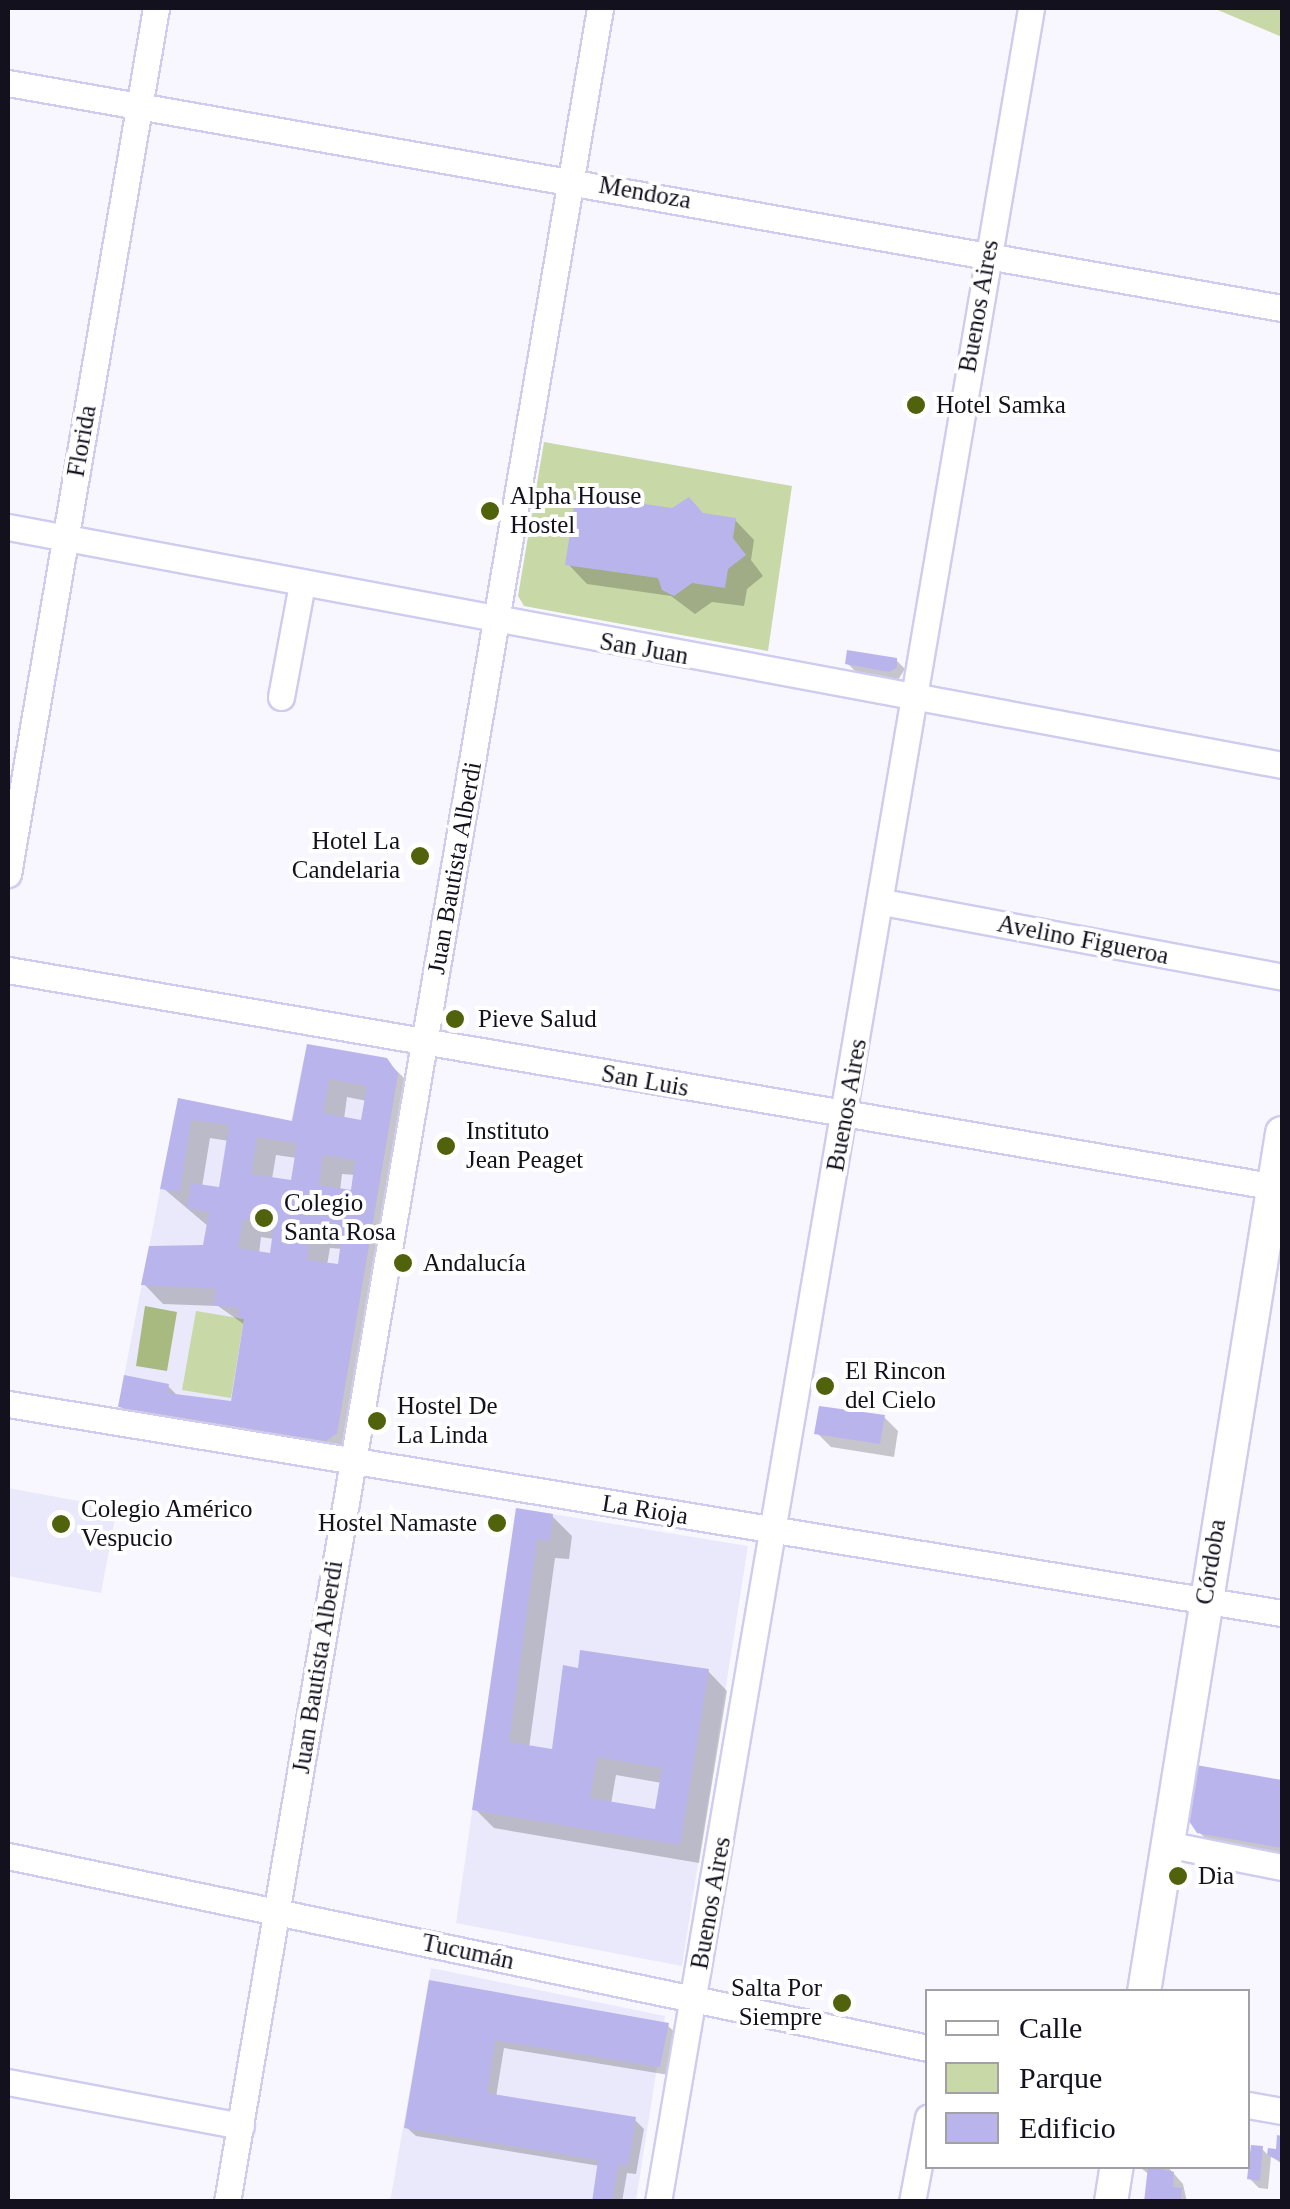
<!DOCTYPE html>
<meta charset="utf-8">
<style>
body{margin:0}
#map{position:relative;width:1290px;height:2209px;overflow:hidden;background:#f8f7ff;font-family:Georgia,serif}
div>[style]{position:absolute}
.built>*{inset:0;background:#eae9fb}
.green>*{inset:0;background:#c8d8a7}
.water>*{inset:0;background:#a9ba81}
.shadow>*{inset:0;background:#0003}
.building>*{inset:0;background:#bab4ed}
.roads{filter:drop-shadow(2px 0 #cfccef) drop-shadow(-2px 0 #cfccef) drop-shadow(0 2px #cfccef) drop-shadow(0 -2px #cfccef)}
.minor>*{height:25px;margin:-12.5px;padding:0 12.5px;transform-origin:12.5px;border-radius:12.5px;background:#fff}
.major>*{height:32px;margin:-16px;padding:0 16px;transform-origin:16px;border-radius:16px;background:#fff}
.dots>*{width:28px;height:28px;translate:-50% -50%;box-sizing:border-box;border:5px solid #fff;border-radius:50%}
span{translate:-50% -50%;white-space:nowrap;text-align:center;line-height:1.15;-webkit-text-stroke:8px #fff;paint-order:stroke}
.street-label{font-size:25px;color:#13111e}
.poi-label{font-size:25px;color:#13111e}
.left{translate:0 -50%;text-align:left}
.right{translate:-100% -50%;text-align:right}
.frame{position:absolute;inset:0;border:10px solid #13111e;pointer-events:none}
.legend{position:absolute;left:925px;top:1989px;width:325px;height:180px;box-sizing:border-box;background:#fff;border:2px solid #a1a0a5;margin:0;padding:12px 18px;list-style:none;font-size:30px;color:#13111e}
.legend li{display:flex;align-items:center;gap:20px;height:50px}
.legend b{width:50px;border:2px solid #a1a0a5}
</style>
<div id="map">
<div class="built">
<i style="clip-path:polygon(307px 1044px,387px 1058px,398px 1074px,337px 1433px,326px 1441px,118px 1407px,178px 1098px,291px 1121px)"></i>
<i style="clip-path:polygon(8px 1488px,117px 1508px,101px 1593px,8px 1576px)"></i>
<i style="clip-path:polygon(516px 1508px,748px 1546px,682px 1966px,456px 1923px)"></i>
<i style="clip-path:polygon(431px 1968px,665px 2016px,636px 2201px,390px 2202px)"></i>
</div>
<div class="green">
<i style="clip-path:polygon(1213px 8px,1282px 8px,1282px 37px)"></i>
<i style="clip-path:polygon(544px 442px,792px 486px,768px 651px,524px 606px,518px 596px)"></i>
<i style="clip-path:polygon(196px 1311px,244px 1319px,231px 1398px,182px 1390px)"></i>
</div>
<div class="water">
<i style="clip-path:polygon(145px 1306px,177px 1312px,167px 1371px,136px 1366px)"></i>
</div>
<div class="shadow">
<i style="clip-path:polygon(704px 516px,735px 520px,754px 540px,751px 560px,763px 576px,747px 589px,744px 606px,712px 602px,695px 614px,671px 596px,587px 584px,568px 564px)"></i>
<i style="clip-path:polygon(896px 660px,905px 669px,898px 680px,856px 672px,847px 663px)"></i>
<i style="clip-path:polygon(evenodd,309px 1047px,386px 1060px,406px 1080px,355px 1453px,140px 1426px,120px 1406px,168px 1386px,179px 1397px,233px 1404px,245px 1325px,218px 1306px,163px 1304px,144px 1284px,205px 1248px,209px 1227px,163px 1188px,180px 1101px,294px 1124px,309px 1047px,347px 1097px,367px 1101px,363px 1122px,344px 1119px,347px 1097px,309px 1047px,210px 1138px,229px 1141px,221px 1190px,202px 1187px,210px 1138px,309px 1047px,276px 1155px,297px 1158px,294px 1182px,272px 1179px,276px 1155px,309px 1047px,342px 1174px,355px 1175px,353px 1193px,340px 1191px,342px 1174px,309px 1047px,261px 1237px,274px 1239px,272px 1256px,259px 1254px,261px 1237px,309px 1047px,330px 1248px,343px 1249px,340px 1266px,327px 1265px,330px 1248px)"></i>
<i style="clip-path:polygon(884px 1417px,898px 1431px,894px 1457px,831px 1447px,817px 1433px)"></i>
<i style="clip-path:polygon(evenodd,518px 1511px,552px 1516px,572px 1536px,569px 1559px,555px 1558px,529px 1748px,554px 1752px,708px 1671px,727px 1691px,699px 1863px,494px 1828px,475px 1809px,518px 1511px,616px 1775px,662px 1783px,658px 1812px,611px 1804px,616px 1775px)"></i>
<i style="clip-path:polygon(1198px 1768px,1282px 1783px,1282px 1854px,1209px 1842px,1199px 1832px)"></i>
<i style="clip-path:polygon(431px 1982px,667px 2025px,677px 2034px,669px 2075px,504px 2048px,496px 2097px,634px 2119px,644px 2129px,636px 2174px,627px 2173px,622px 2202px,594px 2202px,600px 2166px,416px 2136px,406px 2127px)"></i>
<i style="clip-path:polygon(1280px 2138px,1282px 2164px,1271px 2156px,1268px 2189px,1259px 2188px,1250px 2179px,1262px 2149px,1269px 2156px,1279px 2151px)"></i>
<i style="clip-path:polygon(1138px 2166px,1167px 2166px,1183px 2184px,1187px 2202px,1146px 2202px,1150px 2175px)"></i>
</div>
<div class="building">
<i style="clip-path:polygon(576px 494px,672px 508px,689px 497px,703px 513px,736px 518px,733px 538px,746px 555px,728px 569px,725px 588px,692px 583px,674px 596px,662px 590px,658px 578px,565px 565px)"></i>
<i style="clip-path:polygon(847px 650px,897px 658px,897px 668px,889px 672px,845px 664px)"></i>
<i style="clip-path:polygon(evenodd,307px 1044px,387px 1058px,398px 1074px,337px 1433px,326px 1441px,118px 1407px,124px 1375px,169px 1384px,167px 1393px,231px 1401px,244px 1319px,238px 1318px,239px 1308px,213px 1305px,217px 1289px,141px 1285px,149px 1246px,203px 1245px,209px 1212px,187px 1208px,191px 1183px,219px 1187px,229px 1125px,191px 1120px,180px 1192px,160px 1189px,178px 1098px,292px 1121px,307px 1044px,329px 1079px,367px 1086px,361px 1120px,323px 1113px,329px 1079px,307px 1044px,257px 1137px,297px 1143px,291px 1180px,251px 1174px,257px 1137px,307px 1044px,323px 1155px,355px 1160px,351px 1190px,319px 1185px,323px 1155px,307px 1044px,243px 1219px,274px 1224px,270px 1253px,238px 1248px,243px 1219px,307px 1044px,311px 1230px,342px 1234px,338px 1264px,307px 1260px,311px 1230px)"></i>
<i style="clip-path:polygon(819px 1406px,885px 1415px,880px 1444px,814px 1434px)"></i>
<i style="clip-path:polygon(evenodd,516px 1508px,553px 1514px,550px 1541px,537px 1539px,509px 1742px,552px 1749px,563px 1665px,578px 1668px,580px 1650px,709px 1669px,680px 1845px,472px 1810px,516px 1508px,597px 1757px,662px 1768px,655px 1809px,590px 1798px,597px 1757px)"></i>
<i style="clip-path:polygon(1196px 1765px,1282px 1780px,1282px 1848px,1197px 1833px,1187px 1818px)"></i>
<i style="clip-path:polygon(429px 1980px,669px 2023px,660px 2067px,495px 2040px,487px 2093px,636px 2117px,628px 2166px,618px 2165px,612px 2202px,592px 2202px,598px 2160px,404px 2128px)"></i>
<i style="clip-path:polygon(1277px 2135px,1282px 2136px,1282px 2162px,1267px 2155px,1268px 2148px,1276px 2149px)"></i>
<i style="clip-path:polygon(1251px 2145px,1263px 2146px,1260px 2181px,1247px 2179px)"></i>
<i style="clip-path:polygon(1148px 2166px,1174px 2172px,1173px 2187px,1182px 2188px,1181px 2199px,1144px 2202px)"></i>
</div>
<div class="roads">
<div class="minor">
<i style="left:8px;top:83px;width:1294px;rotate:10.02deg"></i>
<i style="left:8px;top:527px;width:1296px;rotate:10.58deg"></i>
<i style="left:281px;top:697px;width:115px;rotate:-79.5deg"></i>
<i style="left:8px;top:874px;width:879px;rotate:-80.3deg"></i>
<i style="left:883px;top:902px;width:406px;rotate:10.6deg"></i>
<i style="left:8px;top:970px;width:1293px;rotate:9.71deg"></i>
<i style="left:8px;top:1404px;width:1291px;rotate:9.32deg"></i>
<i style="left:1166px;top:1844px;width:118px;rotate:11.2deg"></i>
<i style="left:8px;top:1856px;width:940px;rotate:11.79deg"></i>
<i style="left:8px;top:2082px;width:237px;rotate:10.7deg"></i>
<i style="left:1248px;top:2105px;width:35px;rotate:10deg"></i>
<i style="left:227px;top:2202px;width:2225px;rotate:-80.35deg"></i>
<i style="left:658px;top:2202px;width:2225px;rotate:-80.35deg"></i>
<i style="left:912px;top:2202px;width:86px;rotate:-79.3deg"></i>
</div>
<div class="major">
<i style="left:1144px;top:1992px;width:870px;rotate:-80.87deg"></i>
<i style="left:1111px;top:2202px;width:36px;rotate:-81deg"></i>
</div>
</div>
<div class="dots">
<i style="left:916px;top:405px;background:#50630c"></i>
<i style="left:490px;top:511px;background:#50630c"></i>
<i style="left:420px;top:856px;background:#50630c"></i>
<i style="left:455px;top:1019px;background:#50630c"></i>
<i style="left:446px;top:1146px;background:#50630c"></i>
<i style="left:264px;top:1218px;background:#50630c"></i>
<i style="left:403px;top:1263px;background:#50630c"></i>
<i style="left:825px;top:1386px;background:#50630c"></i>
<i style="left:377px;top:1421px;background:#50630c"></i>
<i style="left:497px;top:1523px;background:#50630c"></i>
<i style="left:61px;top:1524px;background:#50630c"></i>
<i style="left:1178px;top:1876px;background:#50630c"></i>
<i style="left:842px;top:2003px;background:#50630c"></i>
</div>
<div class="street-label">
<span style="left:645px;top:193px;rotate:10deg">Mendoza</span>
<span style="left:979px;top:306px;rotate:-80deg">Buenos Aires</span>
<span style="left:82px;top:441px;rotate:-80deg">Florida</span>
<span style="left:644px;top:649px;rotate:10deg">San Juan</span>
<span style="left:455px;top:868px;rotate:-80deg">Juan Bautista Alberdi</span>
<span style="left:1083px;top:940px;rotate:11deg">Avelino Figueroa</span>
<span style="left:645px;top:1081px;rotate:10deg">San Luis</span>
<span style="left:847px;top:1105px;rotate:-80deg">Buenos Aires</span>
<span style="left:645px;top:1510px;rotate:9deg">La Rioja</span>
<span style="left:1211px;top:1562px;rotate:-81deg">Córdoba</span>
<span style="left:318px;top:1667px;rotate:-81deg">Juan Bautista Alberdi</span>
<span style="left:711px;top:1903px;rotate:-80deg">Buenos Aires</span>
<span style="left:468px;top:1952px;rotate:12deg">Tucumán</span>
</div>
<div class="poi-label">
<span class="left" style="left:936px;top:405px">Hotel Samka</span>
<span class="left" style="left:510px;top:511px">Alpha House<br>Hostel</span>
<span class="right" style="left:400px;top:856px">Hotel La<br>Candelaria</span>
<span class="left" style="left:478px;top:1019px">Pieve Salud</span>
<span class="left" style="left:466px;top:1146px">Instituto<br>Jean Peaget</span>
<span class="left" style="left:284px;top:1218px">Colegio<br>Santa Rosa</span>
<span class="left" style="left:423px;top:1263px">Andalucía</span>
<span class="left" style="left:845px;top:1386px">El Rincon<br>del Cielo</span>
<span class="left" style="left:397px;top:1421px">Hostel De<br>La Linda</span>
<span class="left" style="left:81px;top:1524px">Colegio Américo<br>Vespucio</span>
<span class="right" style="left:477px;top:1523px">Hostel Namaste</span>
<span class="left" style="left:1198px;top:1876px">Dia</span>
<span class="right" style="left:822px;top:2003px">Salta Por<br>Siempre</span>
</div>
<div class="frame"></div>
<ul class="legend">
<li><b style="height:12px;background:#fff"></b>Calle</li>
<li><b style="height:28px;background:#c8d8a7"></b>Parque</li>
<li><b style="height:28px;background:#bab4ed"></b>Edificio</li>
</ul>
</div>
